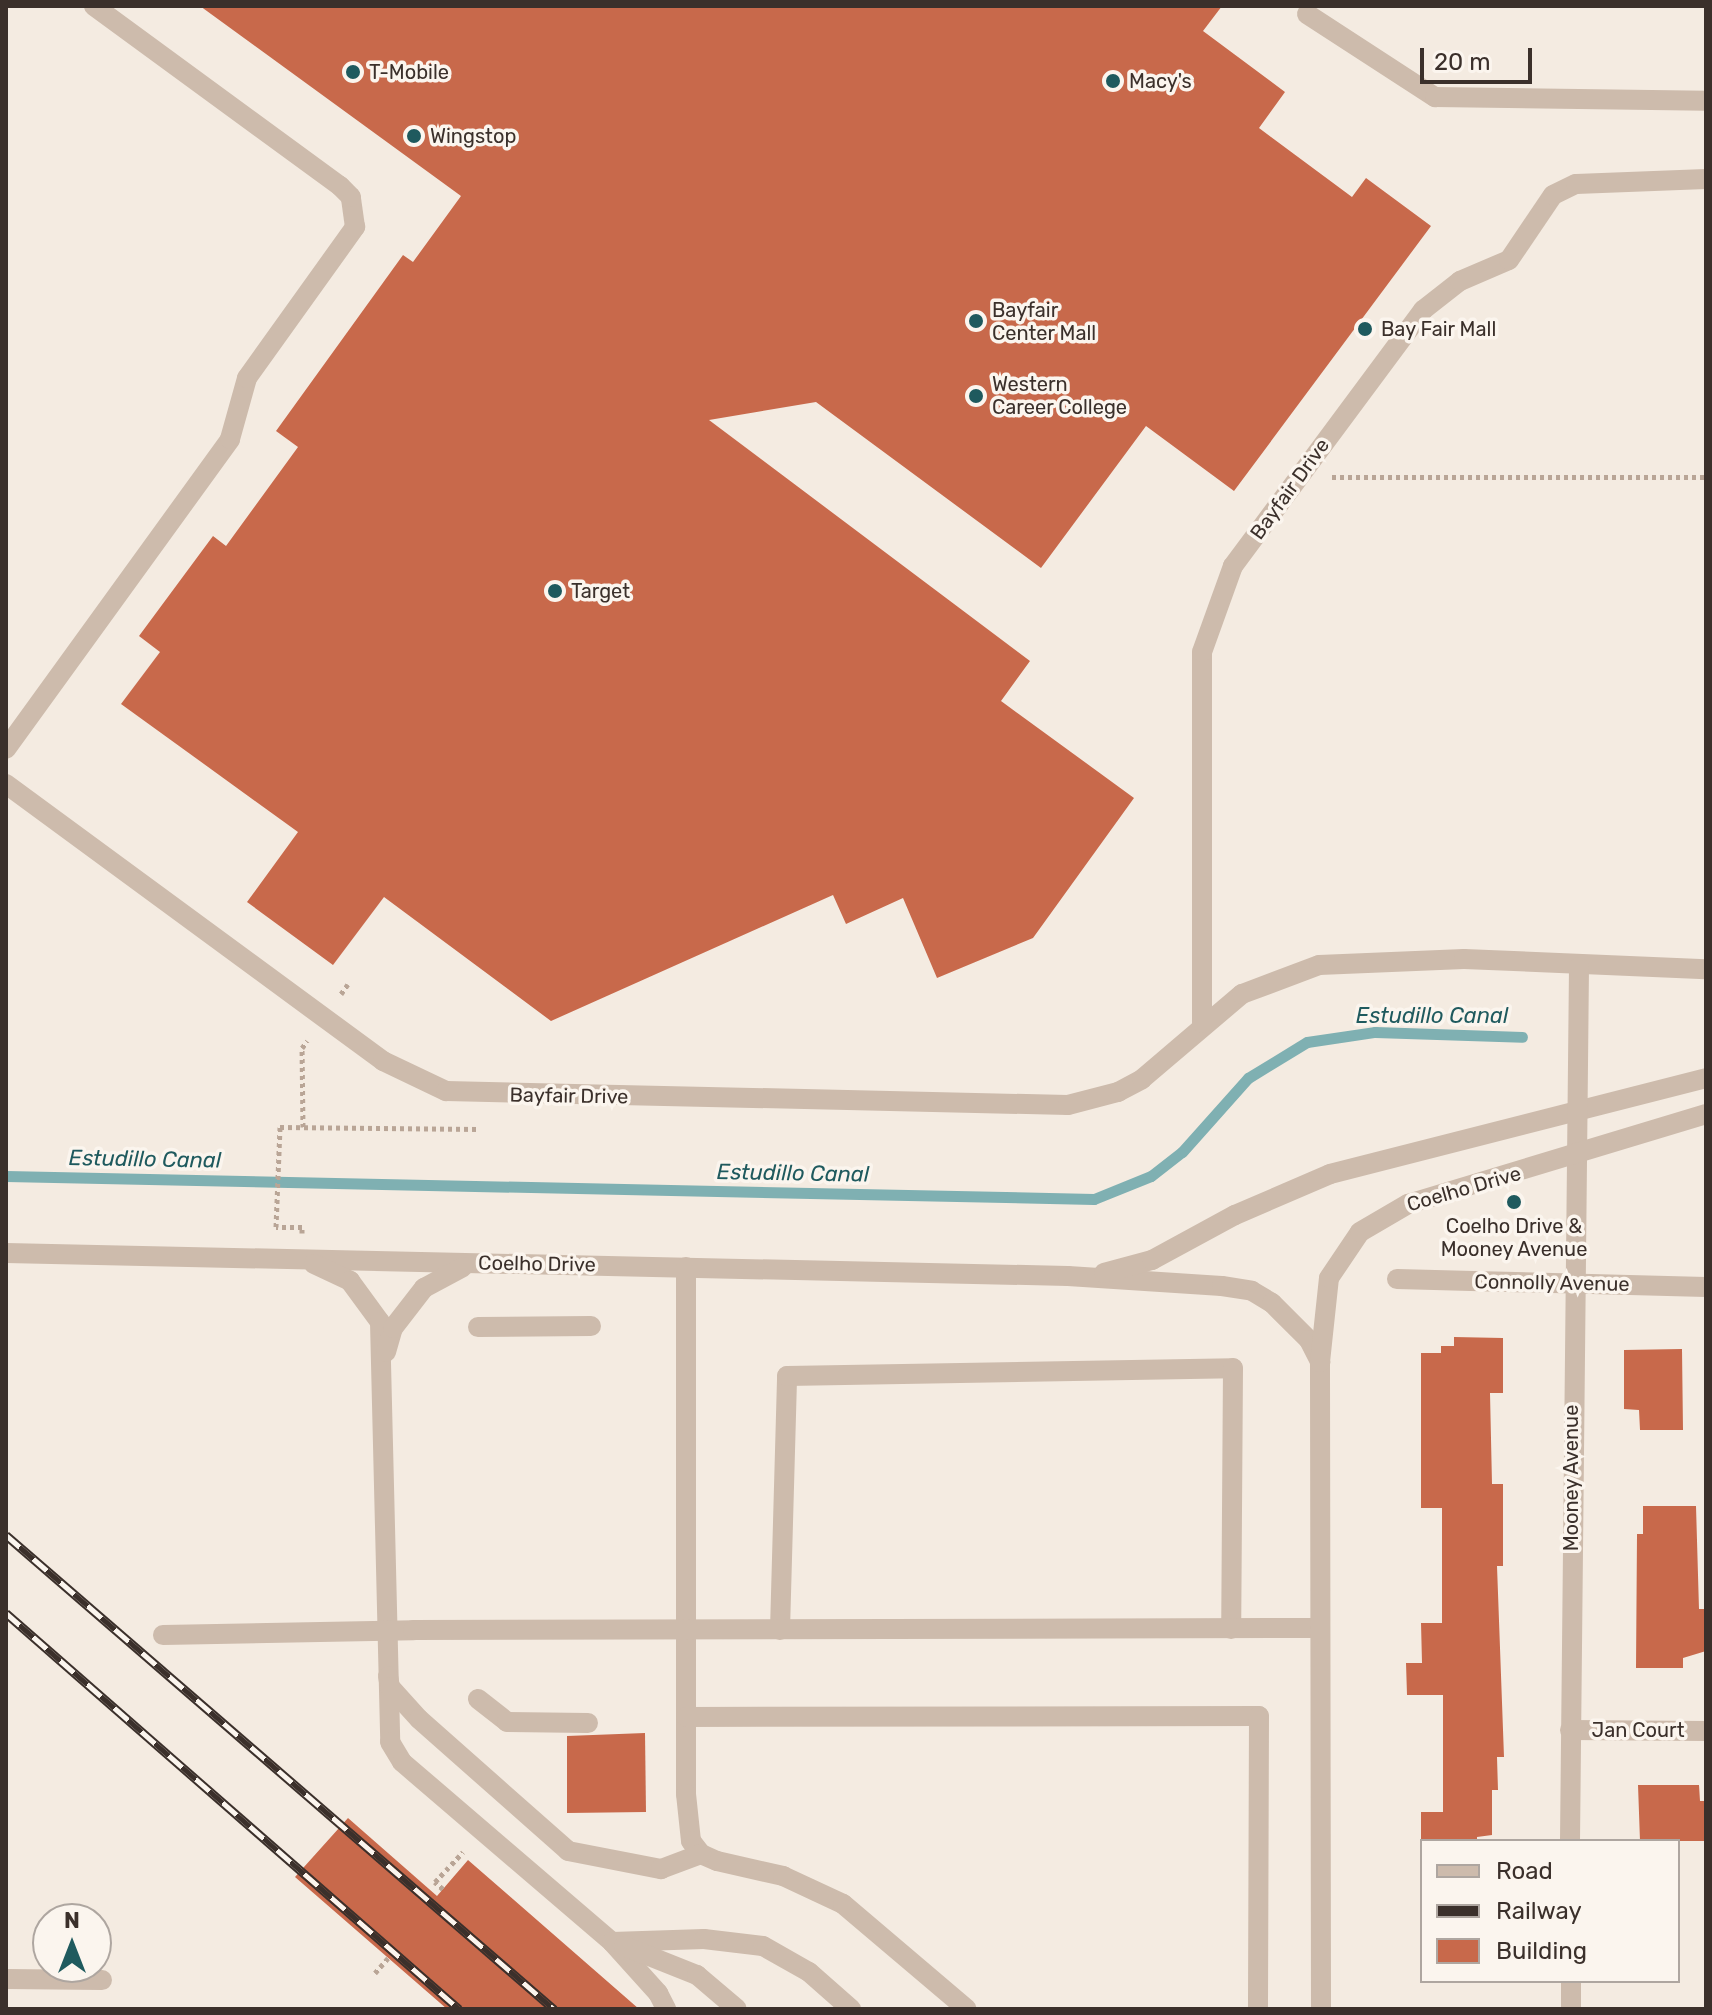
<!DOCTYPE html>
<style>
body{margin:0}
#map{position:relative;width:1712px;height:2015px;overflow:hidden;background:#f4ebe1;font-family:Rubik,sans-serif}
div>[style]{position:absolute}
.stream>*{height:11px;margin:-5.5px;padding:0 5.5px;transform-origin:5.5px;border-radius:5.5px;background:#7fb0b2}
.building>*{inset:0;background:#c8694b}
.path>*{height:5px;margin-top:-2.5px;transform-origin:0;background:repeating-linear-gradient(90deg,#b9a596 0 4px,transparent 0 8px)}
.minor>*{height:20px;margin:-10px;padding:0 10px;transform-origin:10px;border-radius:10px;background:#cdbbac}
.rail>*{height:9px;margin-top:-4.5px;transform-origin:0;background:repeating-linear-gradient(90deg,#fbf5ee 0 18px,#3b302b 0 36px);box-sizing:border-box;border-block:2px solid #3b302b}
.dots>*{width:22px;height:22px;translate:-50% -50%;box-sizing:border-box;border:4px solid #fbf5ee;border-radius:50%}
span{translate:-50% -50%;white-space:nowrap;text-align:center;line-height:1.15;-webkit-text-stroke:7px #fbf5ee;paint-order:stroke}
.poi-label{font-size:20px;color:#3b302b}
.left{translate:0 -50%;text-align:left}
.street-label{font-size:20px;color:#3b302b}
.water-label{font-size:22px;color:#1f5a5e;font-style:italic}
.frame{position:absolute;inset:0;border:8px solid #3b302b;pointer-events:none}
.legend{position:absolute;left:1420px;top:1839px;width:260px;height:144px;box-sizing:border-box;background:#fbf5ee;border:2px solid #aea6a0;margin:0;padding:10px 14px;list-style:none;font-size:24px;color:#3b302b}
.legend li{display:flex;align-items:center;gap:16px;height:40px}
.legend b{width:40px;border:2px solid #aea6a0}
.north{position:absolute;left:32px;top:1903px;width:80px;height:80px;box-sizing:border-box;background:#fbf5ee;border:2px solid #aea6a0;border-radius:50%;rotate:0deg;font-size:22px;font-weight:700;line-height:32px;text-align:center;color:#3b302b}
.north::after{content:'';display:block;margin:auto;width:28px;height:36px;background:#1f5a5e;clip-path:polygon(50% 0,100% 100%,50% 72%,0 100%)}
.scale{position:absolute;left:1420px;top:48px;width:112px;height:36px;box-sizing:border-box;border:4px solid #3b302b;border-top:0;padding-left:10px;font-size:24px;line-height:28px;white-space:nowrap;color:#3b302b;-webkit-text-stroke:6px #fbf5ee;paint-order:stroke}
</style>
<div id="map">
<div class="stream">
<i style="left:6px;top:1176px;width:1088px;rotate:1.21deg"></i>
<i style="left:1094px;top:1199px;width:61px;rotate:-22deg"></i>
<i style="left:1151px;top:1176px;width:39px;rotate:-38deg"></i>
<i style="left:1182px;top:1152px;width:99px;rotate:-48.3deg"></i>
<i style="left:1248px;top:1078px;width:69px;rotate:-31.4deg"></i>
<i style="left:1307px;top:1042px;width:69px;rotate:-8.4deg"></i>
<i style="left:1375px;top:1032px;width:147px;rotate:1.9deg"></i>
</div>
<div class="building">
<i style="clip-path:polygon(200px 6px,1222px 6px,1203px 31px,1285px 92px,1259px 128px,1352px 197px,1366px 178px,1431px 226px,1234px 491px,1146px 426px,1041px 568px,816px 402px,709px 420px,1030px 661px,1001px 701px,1134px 798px,1033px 938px,937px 978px,903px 898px,846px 924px,833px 895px,551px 1021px,384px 897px,333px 965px,247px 902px,298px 832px,121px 704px,160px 652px,139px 636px,213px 536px,226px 546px,298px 447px,276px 431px,403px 255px,413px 262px,461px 196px)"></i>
<i style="clip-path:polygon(1454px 1337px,1503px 1338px,1503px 1393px,1490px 1393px,1492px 1484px,1503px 1484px,1503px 1566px,1497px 1566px,1504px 1757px,1497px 1757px,1498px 1790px,1492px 1790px,1492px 1835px,1477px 1837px,1477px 1841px,1421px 1841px,1421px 1812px,1443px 1812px,1443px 1695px,1407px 1695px,1406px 1663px,1422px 1663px,1421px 1623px,1442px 1623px,1442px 1508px,1421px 1508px,1421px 1353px,1441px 1353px,1441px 1346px,1454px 1346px)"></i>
<i style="clip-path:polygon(1682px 1349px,1683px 1430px,1640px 1430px,1639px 1410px,1624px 1409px,1624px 1350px)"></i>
<i style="clip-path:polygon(1643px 1506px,1696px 1506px,1699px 1609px,1706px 1609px,1706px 1651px,1683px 1658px,1683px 1668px,1636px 1668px,1637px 1534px,1643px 1534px)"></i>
<i style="clip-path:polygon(645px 1733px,646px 1812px,567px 1813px,567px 1736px)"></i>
<i style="clip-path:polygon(1638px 1785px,1699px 1785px,1700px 1801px,1706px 1801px,1706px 1841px,1640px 1841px)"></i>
<i style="clip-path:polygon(348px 1818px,437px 1896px,468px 1860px,639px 2009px,447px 2009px,295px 1877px)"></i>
</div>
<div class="path">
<i style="left:1332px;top:477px;width:374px"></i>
<i style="left:341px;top:994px;width:12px;rotate:-55deg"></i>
<i style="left:303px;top:1127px;width:79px;rotate:-90.7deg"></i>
<i style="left:302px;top:1048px;width:9px;rotate:-54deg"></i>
<i style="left:302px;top:1233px;width:6px;rotate:-90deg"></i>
<i style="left:302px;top:1227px;width:26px;rotate:180deg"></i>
<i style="left:276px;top:1227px;width:100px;rotate:-87.7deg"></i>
<i style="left:280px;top:1127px;width:198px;rotate:0.6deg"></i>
<i style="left:443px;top:1889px;width:11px;rotate:-139deg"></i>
<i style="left:435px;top:1882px;width:41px;rotate:-47deg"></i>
<i style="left:375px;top:1973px;width:20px;rotate:-49deg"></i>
</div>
<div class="minor">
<i style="left:1307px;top:14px;width:153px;rotate:33deg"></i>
<i style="left:1435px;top:97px;width:271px;rotate:0.8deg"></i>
<i style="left:6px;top:749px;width:382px;rotate:-54.1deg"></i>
<i style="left:230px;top:439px;width:63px;rotate:-74.4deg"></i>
<i style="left:247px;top:378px;width:186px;rotate:-54.4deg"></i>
<i style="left:355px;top:227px;width:30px;rotate:-98deg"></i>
<i style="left:351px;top:197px;width:16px;rotate:-135deg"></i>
<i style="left:340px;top:186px;width:305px;rotate:-143.8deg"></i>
<i style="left:6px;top:784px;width:468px;rotate:36.3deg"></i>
<i style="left:383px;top:1061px;width:70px;rotate:25.5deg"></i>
<i style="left:446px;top:1091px;width:622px;rotate:1.29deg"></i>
<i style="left:1068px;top:1105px;width:52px;rotate:-14.6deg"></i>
<i style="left:1118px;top:1092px;width:27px;rotate:-28deg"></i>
<i style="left:1142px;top:1079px;width:131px;rotate:-40.4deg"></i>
<i style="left:1242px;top:994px;width:82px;rotate:-20.6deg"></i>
<i style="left:1319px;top:965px;width:145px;rotate:-2.4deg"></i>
<i style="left:1464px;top:959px;width:242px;rotate:2.4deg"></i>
<i style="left:1202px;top:1023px;width:371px;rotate:-90deg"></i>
<i style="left:1202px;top:652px;width:91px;rotate:-70.2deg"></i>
<i style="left:1233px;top:566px;width:319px;rotate:-53.4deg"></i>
<i style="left:1423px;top:310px;width:47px;rotate:-38.1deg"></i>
<i style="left:1460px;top:281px;width:53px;rotate:-23.2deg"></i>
<i style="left:1509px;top:260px;width:78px;rotate:-55.9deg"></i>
<i style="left:1553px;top:195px;width:25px;rotate:-26deg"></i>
<i style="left:1576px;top:184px;width:130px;rotate:-2.2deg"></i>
<i style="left:6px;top:1253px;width:1062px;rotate:1.24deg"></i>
<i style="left:1068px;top:1276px;width:154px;rotate:3.7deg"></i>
<i style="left:1222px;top:1286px;width:30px;rotate:9deg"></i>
<i style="left:1252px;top:1291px;width:23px;rotate:31deg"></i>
<i style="left:1272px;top:1303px;width:52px;rotate:45deg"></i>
<i style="left:1309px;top:1340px;width:25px;rotate:63deg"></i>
<i style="left:314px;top:1264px;width:40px;rotate:25deg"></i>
<i style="left:350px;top:1281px;width:51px;rotate:53.8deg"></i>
<i style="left:380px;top:1322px;width:420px;rotate:88.6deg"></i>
<i style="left:390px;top:1742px;width:23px;rotate:59deg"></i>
<i style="left:402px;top:1762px;width:277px;rotate:40.6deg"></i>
<i style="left:612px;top:1942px;width:69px;rotate:48deg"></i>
<i style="left:658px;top:1993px;width:18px;rotate:63deg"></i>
<i style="left:686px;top:1267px;width:527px;rotate:90deg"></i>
<i style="left:686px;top:1794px;width:47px;rotate:83.9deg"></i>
<i style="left:691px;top:1841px;width:16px;rotate:52deg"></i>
<i style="left:701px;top:1854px;width:17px;rotate:24deg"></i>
<i style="left:717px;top:1861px;width:68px;rotate:12.8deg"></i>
<i style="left:783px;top:1876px;width:66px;rotate:25deg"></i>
<i style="left:843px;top:1904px;width:162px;rotate:40.3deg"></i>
<i style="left:1104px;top:1273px;width:50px;rotate:-15.2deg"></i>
<i style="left:1152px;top:1260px;width:94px;rotate:-28.5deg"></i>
<i style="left:1235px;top:1215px;width:103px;rotate:-23.3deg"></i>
<i style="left:1330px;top:1174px;width:388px;rotate:-14.3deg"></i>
<i style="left:1397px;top:1279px;width:309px;rotate:1.5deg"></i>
<i style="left:478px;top:1327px;width:113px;rotate:-0.5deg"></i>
<i style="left:386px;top:1352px;width:25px;rotate:-74deg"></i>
<i style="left:393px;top:1328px;width:51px;rotate:-52.2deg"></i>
<i style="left:424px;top:1288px;width:44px;rotate:-28.3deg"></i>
<i style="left:780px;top:1630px;width:254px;rotate:-88.4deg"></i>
<i style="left:787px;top:1376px;width:446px;rotate:-1deg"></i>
<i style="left:1233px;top:1368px;width:261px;rotate:90.4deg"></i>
<i style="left:163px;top:1635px;width:250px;rotate:-1.1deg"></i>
<i style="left:413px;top:1630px;width:907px;rotate:-0.13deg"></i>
<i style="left:388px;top:1676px;width:11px;rotate:80deg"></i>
<i style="left:390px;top:1687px;width:43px;rotate:47.8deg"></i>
<i style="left:419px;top:1719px;width:199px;rotate:41.5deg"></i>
<i style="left:568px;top:1851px;width:95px;rotate:11deg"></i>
<i style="left:661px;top:1869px;width:43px;rotate:-20.6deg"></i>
<i style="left:478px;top:1699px;width:37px;rotate:38deg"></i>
<i style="left:507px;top:1722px;width:81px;rotate:0.7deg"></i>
<i style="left:686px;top:1717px;width:573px;rotate:-0.1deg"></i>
<i style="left:1259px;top:1716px;width:293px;rotate:90.2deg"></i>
<i style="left:1570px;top:1730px;width:136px;rotate:0.4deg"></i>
<i style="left:1570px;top:1841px;width:874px;rotate:-89.41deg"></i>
<i style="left:612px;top:1942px;width:92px;rotate:-1.9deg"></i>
<i style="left:704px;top:1939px;width:59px;rotate:6.8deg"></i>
<i style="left:763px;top:1946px;width:53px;rotate:29.5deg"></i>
<i style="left:809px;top:1972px;width:56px;rotate:41.4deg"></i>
<i style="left:624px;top:1946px;width:79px;rotate:21.7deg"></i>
<i style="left:697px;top:1975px;width:52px;rotate:40.4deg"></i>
<i style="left:6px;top:1979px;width:96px;rotate:0.6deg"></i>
<i style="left:1571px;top:1981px;width:28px;rotate:90deg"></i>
<i style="left:1321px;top:2009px;width:647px;rotate:-90.09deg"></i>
<i style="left:1320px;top:1362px;width:84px;rotate:-83.9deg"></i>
<i style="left:1329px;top:1278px;width:55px;rotate:-56deg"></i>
<i style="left:1360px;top:1232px;width:56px;rotate:-30.3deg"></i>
<i style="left:1408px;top:1204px;width:311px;rotate:-16.8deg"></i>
</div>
<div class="rail">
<i style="left:6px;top:1535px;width:725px;rotate:40.86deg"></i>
<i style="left:6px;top:1613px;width:602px;rotate:41.16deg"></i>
</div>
<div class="dots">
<i style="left:353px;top:72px;background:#1f5a5e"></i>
<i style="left:1113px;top:81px;background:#1f5a5e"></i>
<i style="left:414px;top:136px;background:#1f5a5e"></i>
<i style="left:976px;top:321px;background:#1f5a5e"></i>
<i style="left:1365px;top:329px;background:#1f5a5e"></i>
<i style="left:976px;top:396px;background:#1f5a5e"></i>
<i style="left:555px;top:591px;background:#1f5a5e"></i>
<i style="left:1514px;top:1202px;background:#1f5a5e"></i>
</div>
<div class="poi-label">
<span class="left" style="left:369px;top:72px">T-Mobile</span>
<span class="left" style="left:1129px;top:81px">Macy's</span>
<span class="left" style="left:430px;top:136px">Wingstop</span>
<span class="left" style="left:992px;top:322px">Bayfair<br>Center Mall</span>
<span class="left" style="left:1381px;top:329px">Bay Fair Mall</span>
<span class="left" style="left:992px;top:396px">Western<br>Career College</span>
<span class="left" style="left:571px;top:591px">Target</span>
<span style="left:1514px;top:1238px">Coelho Drive &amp;<br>Mooney Avenue</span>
</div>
<div class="street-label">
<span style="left:1290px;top:489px;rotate:-54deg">Bayfair Drive</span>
<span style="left:569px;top:1096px;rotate:1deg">Bayfair Drive</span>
<span style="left:1464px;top:1189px;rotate:-16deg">Coelho Drive</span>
<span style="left:537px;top:1264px;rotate:1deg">Coelho Drive</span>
<span style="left:1552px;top:1283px;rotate:1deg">Connolly Avenue</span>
<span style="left:1571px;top:1478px;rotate:-90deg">Mooney Avenue</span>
<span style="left:1638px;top:1730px">Jan Court</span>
</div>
<div class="water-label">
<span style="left:1432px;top:1016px">Estudillo Canal</span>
<span style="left:145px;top:1159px;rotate:1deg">Estudillo Canal</span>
<span style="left:793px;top:1173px;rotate:1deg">Estudillo Canal</span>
</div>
<div class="frame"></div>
<ul class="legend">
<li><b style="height:10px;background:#cdbbac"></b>Road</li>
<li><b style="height:10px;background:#3b302b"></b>Railway</li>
<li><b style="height:22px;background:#c8694b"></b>Building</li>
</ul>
<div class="north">N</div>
<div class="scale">20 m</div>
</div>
